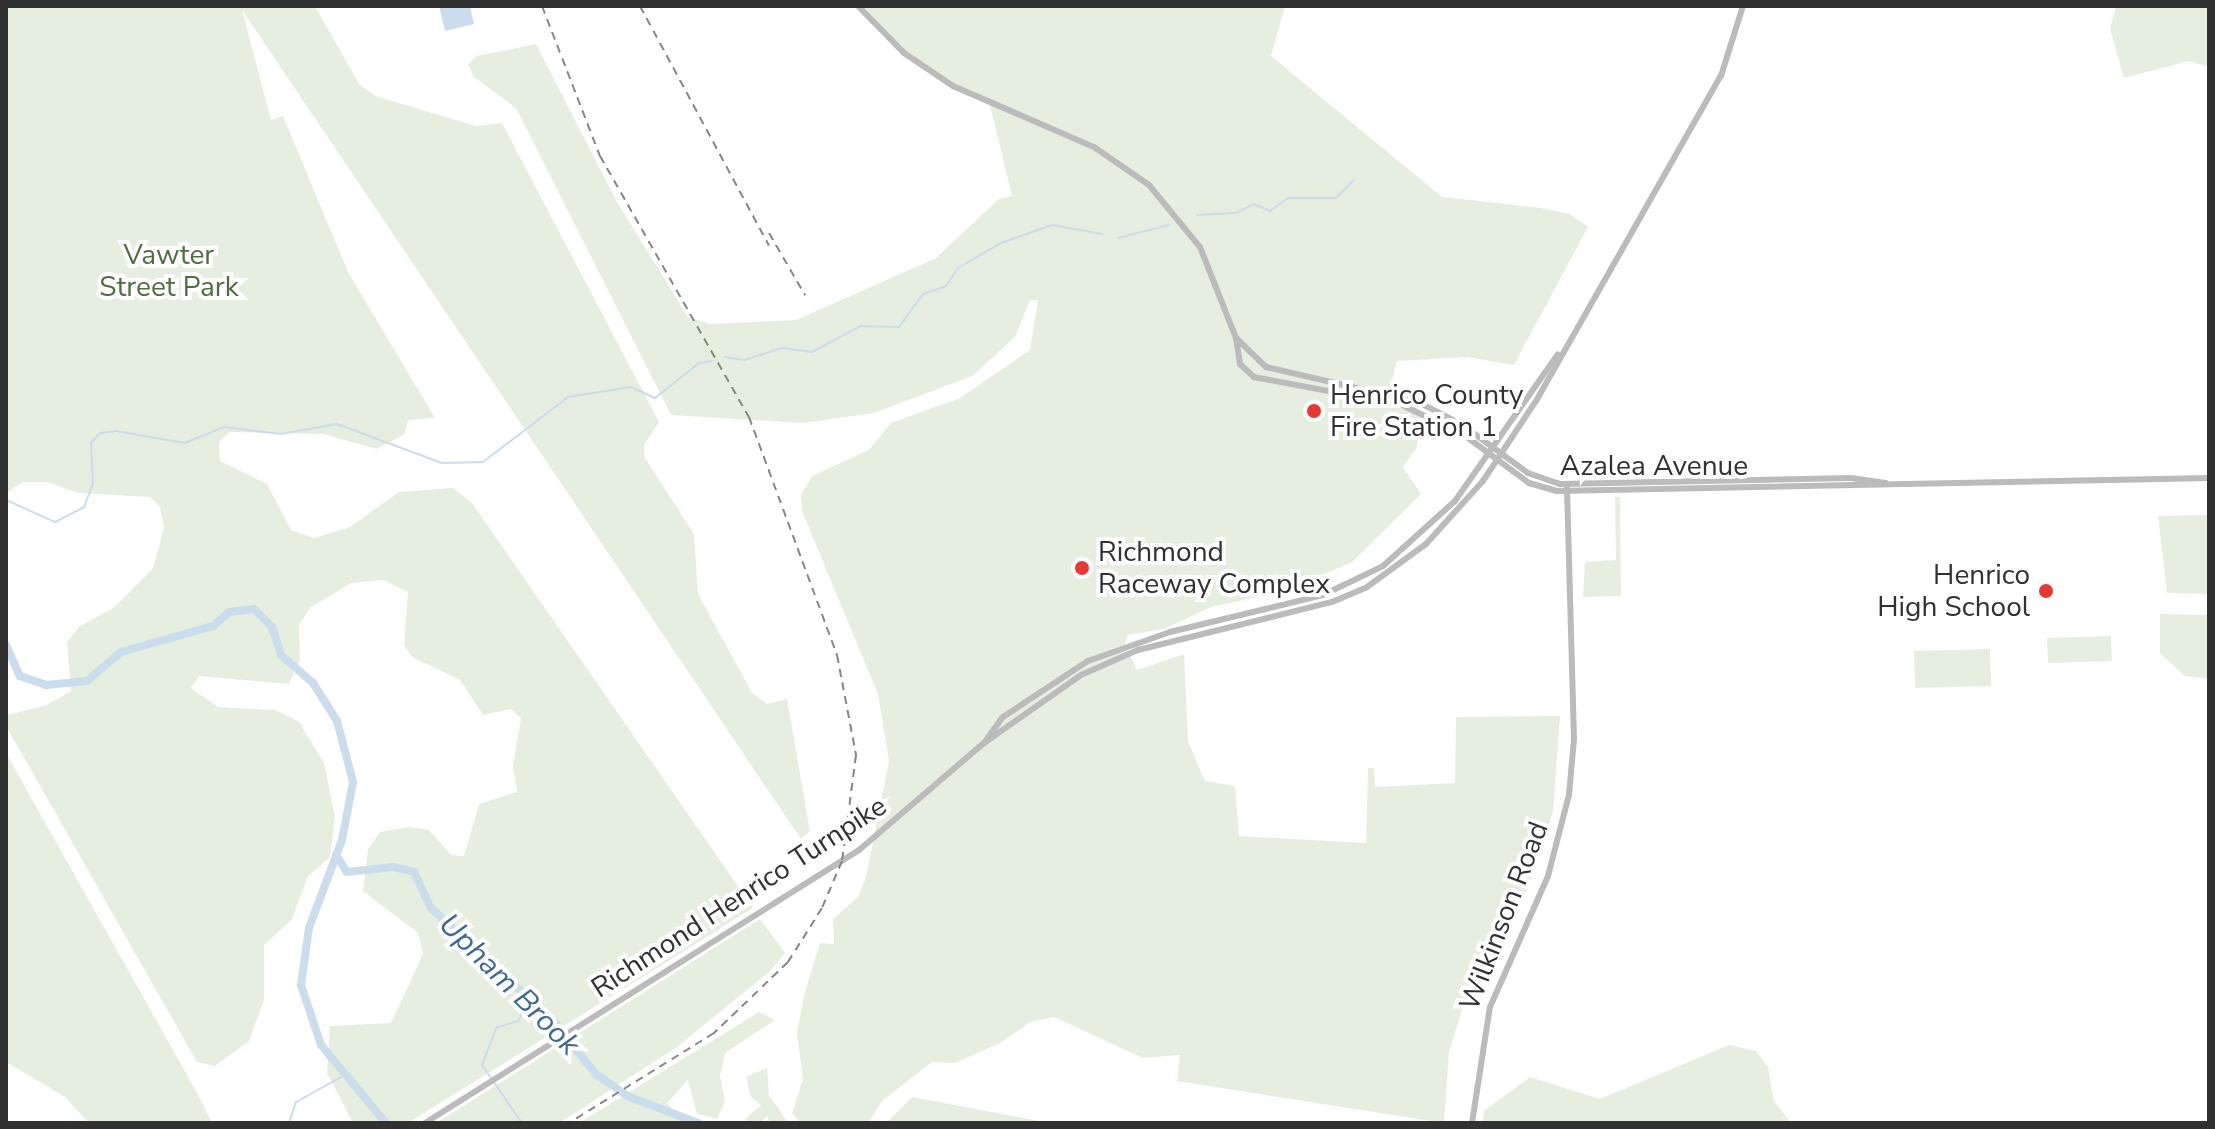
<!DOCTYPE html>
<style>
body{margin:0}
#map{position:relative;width:2215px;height:1129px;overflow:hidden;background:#fff;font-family:"Nunito Sans",sans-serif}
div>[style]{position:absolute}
.green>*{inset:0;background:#e5eedf}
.water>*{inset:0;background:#cbdded}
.stream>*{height:2px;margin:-1px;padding:0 1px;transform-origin:1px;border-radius:1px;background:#cbdded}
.river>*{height:8px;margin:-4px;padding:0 4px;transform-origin:4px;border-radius:4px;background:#cbdded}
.secondary>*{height:6px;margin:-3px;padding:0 3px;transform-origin:3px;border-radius:3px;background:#bbb}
.rail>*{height:2px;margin-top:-1px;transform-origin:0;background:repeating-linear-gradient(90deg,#868686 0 8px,transparent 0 14px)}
.dots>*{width:22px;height:22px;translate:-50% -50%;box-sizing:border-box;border:4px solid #fff;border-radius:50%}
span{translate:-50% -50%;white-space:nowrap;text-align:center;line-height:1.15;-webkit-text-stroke:8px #fff;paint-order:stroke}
.park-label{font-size:28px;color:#4f6e3d}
.poi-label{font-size:28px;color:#313131}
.left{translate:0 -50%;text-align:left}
.right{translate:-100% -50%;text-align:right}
.street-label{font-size:28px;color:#313131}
.water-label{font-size:30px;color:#3d6a95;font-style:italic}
.frame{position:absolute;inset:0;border:8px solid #313131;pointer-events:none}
</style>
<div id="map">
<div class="green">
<i style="clip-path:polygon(6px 6px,315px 6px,359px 84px,375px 96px,476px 126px,502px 123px,659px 422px,644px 445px,645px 458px,694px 534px,698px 594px,752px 693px,767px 704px,787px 699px,810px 831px,801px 839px,242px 10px,271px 120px,283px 116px,348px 272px,435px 418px,408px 420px,405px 434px,377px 449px,323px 434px,229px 432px,219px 442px,220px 461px,267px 484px,291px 530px,314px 538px,350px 527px,399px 492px,453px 488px,472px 503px,753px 908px,408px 1123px,353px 1123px,327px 1073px,330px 1026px,391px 1023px,423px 954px,418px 933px,363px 891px,368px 849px,380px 832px,409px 827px,429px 830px,451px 855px,464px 856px,479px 804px,517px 792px,513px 766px,521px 718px,510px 709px,483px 715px,460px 680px,412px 657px,404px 645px,408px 592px,383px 580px,351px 583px,310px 608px,299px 625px,300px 660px,289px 684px,199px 676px,191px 688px,218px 707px,276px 710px,299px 722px,324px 763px,335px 816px,330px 857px,308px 876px,292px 919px,264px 945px,264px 1000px,249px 1041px,215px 1066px,197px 1062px,6px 726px,7px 715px,47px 705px,71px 691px,67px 642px,80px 626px,115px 607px,153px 568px,164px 528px,160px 507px,150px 497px,78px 493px,47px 482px,23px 482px,6px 493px)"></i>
<i style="clip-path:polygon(858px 6px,1285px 6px,1271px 56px,1442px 197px,1541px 208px,1570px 214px,1588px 227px,1514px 365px,1467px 357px,1397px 361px,1387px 400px,1420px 412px,1417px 447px,1403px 467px,1421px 494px,1352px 562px,1282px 592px,1211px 607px,1164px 629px,1127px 635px,1125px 645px,1137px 670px,1184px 654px,1188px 741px,1205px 781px,1235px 786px,1239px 836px,1366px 843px,1368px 768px,1374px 768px,1375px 787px,1455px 783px,1456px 717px,1560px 716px,1553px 812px,1525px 897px,1468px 991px,1449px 1052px,1444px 1123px,1177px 1081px,1180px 1055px,1143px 1058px,1054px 1017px,1030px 1022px,1002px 1042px,955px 1063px,932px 1062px,882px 1101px,868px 1123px,801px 1123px,792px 1113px,803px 1079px,797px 1033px,805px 992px,820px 943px,834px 944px,833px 919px,858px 897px,866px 877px,889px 761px,878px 694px,802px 511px,801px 495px,812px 476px,869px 450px,891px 423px,960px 398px,1030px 350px,1038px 300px,1030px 300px,1015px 337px,972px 376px,874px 413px,803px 423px,671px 415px,516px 108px,474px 77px,468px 64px,477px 56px,536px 44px,617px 202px,688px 317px,710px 324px,796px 320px,936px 258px,999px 199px,1012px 196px,990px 105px,904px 53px)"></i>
<i style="clip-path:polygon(2116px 6px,2209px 6px,2209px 67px,2188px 61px,2124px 78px,2110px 29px)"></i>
<i style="clip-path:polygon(1615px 497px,1620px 497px,1621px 596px,1583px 597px,1585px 562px,1616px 560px)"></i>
<i style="clip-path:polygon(2209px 515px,2209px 594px,2167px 593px,2158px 516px)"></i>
<i style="clip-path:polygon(2160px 614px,2209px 615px,2209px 679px,2185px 676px,2160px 653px)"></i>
<i style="clip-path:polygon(2111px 636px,2112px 661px,2048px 663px,2047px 638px)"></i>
<i style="clip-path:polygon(1990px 649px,1991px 686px,1915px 688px,1914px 651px)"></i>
<i style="clip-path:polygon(6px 753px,200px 1098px,212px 1123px,89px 1123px,65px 1097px,6px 1062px)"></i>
<i style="clip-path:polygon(760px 919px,785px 953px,770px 971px,677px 1047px,581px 1109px,559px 1123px,436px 1123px)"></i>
<i style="clip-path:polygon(759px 1012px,775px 1020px,725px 1053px,720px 1076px,725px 1101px,717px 1119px,697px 1114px,688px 1080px,667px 1103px,685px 1123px,579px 1123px)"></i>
<i style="clip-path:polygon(1729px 1045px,1756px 1051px,1768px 1067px,1774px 1101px,1791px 1123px,1482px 1123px,1484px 1111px,1530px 1077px,1600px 1099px)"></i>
<i style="clip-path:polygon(767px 1068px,769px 1095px,788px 1123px,770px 1123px,767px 1116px,760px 1123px,744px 1120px,761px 1105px,751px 1097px,746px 1077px)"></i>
<i style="clip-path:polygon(912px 1097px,1050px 1123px,886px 1123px)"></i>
</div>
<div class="water">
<i style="clip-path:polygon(439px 6px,470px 6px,474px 24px,445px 31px)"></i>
</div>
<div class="stream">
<i style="left:1197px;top:215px;width:39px;rotate:-3deg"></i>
<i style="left:1236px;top:213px;width:20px;rotate:-27deg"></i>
<i style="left:1254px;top:204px;width:17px;rotate:24deg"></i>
<i style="left:1270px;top:211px;width:22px;rotate:-36deg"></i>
<i style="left:1288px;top:198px;width:48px"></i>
<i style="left:1336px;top:198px;width:25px;rotate:-45deg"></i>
<i style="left:1118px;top:238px;width:53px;rotate:-14.3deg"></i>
<i style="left:725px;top:357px;width:20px;rotate:9deg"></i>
<i style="left:745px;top:360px;width:40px;rotate:-18deg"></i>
<i style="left:783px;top:348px;width:29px;rotate:8deg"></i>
<i style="left:812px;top:352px;width:55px;rotate:-28deg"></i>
<i style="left:861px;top:326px;width:38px;rotate:2deg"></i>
<i style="left:899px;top:327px;width:41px;rotate:-54deg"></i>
<i style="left:923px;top:294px;width:24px;rotate:-19deg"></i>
<i style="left:946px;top:286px;width:22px;rotate:-56deg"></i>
<i style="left:958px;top:268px;width:50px;rotate:-30.2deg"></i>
<i style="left:1001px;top:243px;width:54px;rotate:-19.4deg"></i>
<i style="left:1052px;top:225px;width:51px;rotate:10.2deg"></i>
<i style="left:6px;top:500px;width:54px;rotate:24.2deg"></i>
<i style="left:55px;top:522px;width:33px;rotate:-27deg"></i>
<i style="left:84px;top:507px;width:26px;rotate:-69deg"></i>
<i style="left:93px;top:483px;width:40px;rotate:-92.9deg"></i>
<i style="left:91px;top:443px;width:13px;rotate:-48deg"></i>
<i style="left:100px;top:433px;width:16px;rotate:-7deg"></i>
<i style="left:116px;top:431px;width:70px;rotate:9.9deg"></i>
<i style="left:185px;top:443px;width:42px;rotate:-22.3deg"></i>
<i style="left:224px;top:427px;width:57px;rotate:7deg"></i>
<i style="left:281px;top:434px;width:57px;rotate:-10.1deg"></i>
<i style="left:337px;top:424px;width:112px;rotate:20.4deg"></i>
<i style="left:442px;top:463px;width:41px;rotate:-1.4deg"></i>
<i style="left:483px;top:462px;width:107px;rotate:-37.4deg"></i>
<i style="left:568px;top:397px;width:64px;rotate:-9deg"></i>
<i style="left:631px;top:387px;width:26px;rotate:25deg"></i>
<i style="left:655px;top:398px;width:56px;rotate:-38.5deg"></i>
<i style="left:699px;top:363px;width:13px;rotate:-9deg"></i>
<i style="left:289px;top:1123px;width:22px;rotate:-72deg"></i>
<i style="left:296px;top:1102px;width:54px;rotate:-29deg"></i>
<i style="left:522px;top:1123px;width:70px;rotate:-124.6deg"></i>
<i style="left:482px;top:1065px;width:40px;rotate:-69deg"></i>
<i style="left:496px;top:1028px;width:23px;rotate:-18deg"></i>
<i style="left:518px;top:1021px;width:23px;rotate:-59deg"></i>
</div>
<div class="river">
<i style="left:6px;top:645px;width:34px;rotate:66deg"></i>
<i style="left:20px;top:676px;width:28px;rotate:19deg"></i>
<i style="left:46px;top:685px;width:41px;rotate:-5.6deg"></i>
<i style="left:87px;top:681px;width:45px;rotate:-40.5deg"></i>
<i style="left:121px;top:652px;width:96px;rotate:-15.8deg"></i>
<i style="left:213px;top:626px;width:21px;rotate:-41deg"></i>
<i style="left:229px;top:612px;width:25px;rotate:-7deg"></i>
<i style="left:254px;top:609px;width:25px;rotate:45deg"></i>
<i style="left:272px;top:627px;width:29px;rotate:72deg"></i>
<i style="left:281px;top:655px;width:43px;rotate:41.2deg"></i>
<i style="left:313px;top:683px;width:45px;rotate:57.7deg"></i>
<i style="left:337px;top:721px;width:63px;rotate:75.3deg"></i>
<i style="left:353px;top:782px;width:59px;rotate:100.7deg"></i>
<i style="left:342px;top:840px;width:94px;rotate:110.6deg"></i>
<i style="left:309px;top:928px;width:58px;rotate:98deg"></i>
<i style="left:301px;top:985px;width:63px;rotate:71.6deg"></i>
<i style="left:321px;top:1045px;width:102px;rotate:50.2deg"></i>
<i style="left:336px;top:855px;width:20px;rotate:57deg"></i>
<i style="left:347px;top:872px;width:46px;rotate:-6.2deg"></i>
<i style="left:393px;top:867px;width:22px;rotate:13deg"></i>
<i style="left:414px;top:872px;width:40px;rotate:65deg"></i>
<i style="left:431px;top:908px;width:168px;rotate:42.8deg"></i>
<i style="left:554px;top:1022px;width:67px;rotate:51.1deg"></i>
<i style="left:596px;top:1074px;width:38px;rotate:35deg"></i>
<i style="left:627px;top:1096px;width:76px;rotate:20.8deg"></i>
</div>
<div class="secondary">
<i style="left:858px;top:6px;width:66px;rotate:45.6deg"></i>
<i style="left:904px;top:53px;width:59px;rotate:34deg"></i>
<i style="left:953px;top:86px;width:154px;rotate:23.4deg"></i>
<i style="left:1094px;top:147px;width:67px;rotate:34.6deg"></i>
<i style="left:1149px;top:185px;width:80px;rotate:50.6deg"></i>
<i style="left:1200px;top:247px;width:98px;rotate:68.4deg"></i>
<i style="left:1236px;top:338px;width:42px;rotate:44deg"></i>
<i style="left:1266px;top:367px;width:156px;rotate:13deg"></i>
<i style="left:1418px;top:402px;width:48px;rotate:27.1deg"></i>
<i style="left:1461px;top:424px;width:83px;rotate:36.2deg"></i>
<i style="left:1528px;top:473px;width:34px;rotate:19deg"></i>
<i style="left:1560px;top:484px;width:291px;rotate:-1.2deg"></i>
<i style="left:1851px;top:478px;width:35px;rotate:8deg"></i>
<i style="left:1236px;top:338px;width:26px;rotate:81deg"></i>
<i style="left:1240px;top:364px;width:19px;rotate:43deg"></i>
<i style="left:1254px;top:377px;width:151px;rotate:10.7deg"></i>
<i style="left:1402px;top:405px;width:69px;rotate:25.8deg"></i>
<i style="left:1464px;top:435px;width:81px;rotate:36.4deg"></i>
<i style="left:1529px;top:483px;width:29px;rotate:16deg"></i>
<i style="left:1557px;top:491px;width:652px;rotate:-1.14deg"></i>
<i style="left:984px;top:743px;width:32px;rotate:-54deg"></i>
<i style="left:1003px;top:717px;width:102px;rotate:-33.4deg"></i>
<i style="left:1088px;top:661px;width:87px;rotate:-19.5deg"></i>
<i style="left:1170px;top:632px;width:157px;rotate:-13.6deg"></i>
<i style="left:1323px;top:595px;width:67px;rotate:-25.8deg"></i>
<i style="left:1383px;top:566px;width:97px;rotate:-42.1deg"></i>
<i style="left:1455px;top:501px;width:179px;rotate:-55deg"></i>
<i style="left:425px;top:1123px;width:513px;rotate:-32.17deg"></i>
<i style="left:859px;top:850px;width:165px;rotate:-40.6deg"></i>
<i style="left:984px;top:743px;width:118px;rotate:-35deg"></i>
<i style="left:1081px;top:675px;width:62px;rotate:-23.7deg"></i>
<i style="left:1138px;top:650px;width:200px;rotate:-13.9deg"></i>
<i style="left:1332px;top:602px;width:38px;rotate:-23deg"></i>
<i style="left:1367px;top:587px;width:73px;rotate:-36.1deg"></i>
<i style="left:1426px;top:544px;width:85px;rotate:-47.9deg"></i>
<i style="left:1483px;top:481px;width:96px;rotate:-56.5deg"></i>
<i style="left:1536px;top:401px;width:374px;rotate:-60.4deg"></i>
<i style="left:1721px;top:76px;width:73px;rotate:-72.6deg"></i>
<i style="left:1472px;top:1123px;width:117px;rotate:-81.2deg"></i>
<i style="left:1490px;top:1007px;width:143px;rotate:-66.1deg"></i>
<i style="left:1548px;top:876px;width:84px;rotate:-75.5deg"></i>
<i style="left:1569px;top:795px;width:56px;rotate:-84.9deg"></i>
<i style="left:1574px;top:739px;width:251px;rotate:-91.6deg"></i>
</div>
<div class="rail">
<i style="left:542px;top:6px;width:161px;rotate:68.9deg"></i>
<i style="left:600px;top:156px;width:301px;rotate:60.3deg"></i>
<i style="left:749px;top:417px;width:254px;rotate:69.7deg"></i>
<i style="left:837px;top:655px;width:102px;rotate:79.2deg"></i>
<i style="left:856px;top:755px;width:107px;rotate:97.5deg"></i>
<i style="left:842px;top:861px;width:51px;rotate:113.1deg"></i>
<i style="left:822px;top:908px;width:64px;rotate:122.2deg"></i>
<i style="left:788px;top:962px;width:103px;rotate:136.2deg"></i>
<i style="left:714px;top:1033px;width:171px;rotate:148.2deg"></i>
<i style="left:640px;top:6px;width:272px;rotate:61.7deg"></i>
<i style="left:769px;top:233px;width:72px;rotate:59.9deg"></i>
</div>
<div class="dots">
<i style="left:1314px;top:411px;background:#e83833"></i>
<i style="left:1082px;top:568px;background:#e83833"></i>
<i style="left:2046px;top:591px;background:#e83833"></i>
</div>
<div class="park-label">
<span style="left:169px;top:271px">Vawter<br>Street Park</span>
</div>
<div class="poi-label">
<span class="left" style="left:1330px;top:411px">Henrico County<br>Fire Station 1</span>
<span class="left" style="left:1098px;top:568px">Richmond<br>Raceway Complex</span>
<span class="right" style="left:2030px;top:591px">Henrico<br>High School</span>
</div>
<div class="street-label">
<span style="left:1654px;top:466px">Azalea Avenue</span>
<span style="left:739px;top:897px;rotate:-33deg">Richmond Henrico Turnpike</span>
<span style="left:1504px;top:916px;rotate:-69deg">Wilkinson Road</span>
</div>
<div class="water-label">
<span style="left:509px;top:985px;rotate:45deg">Upham Brook</span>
</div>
<div class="frame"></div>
</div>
